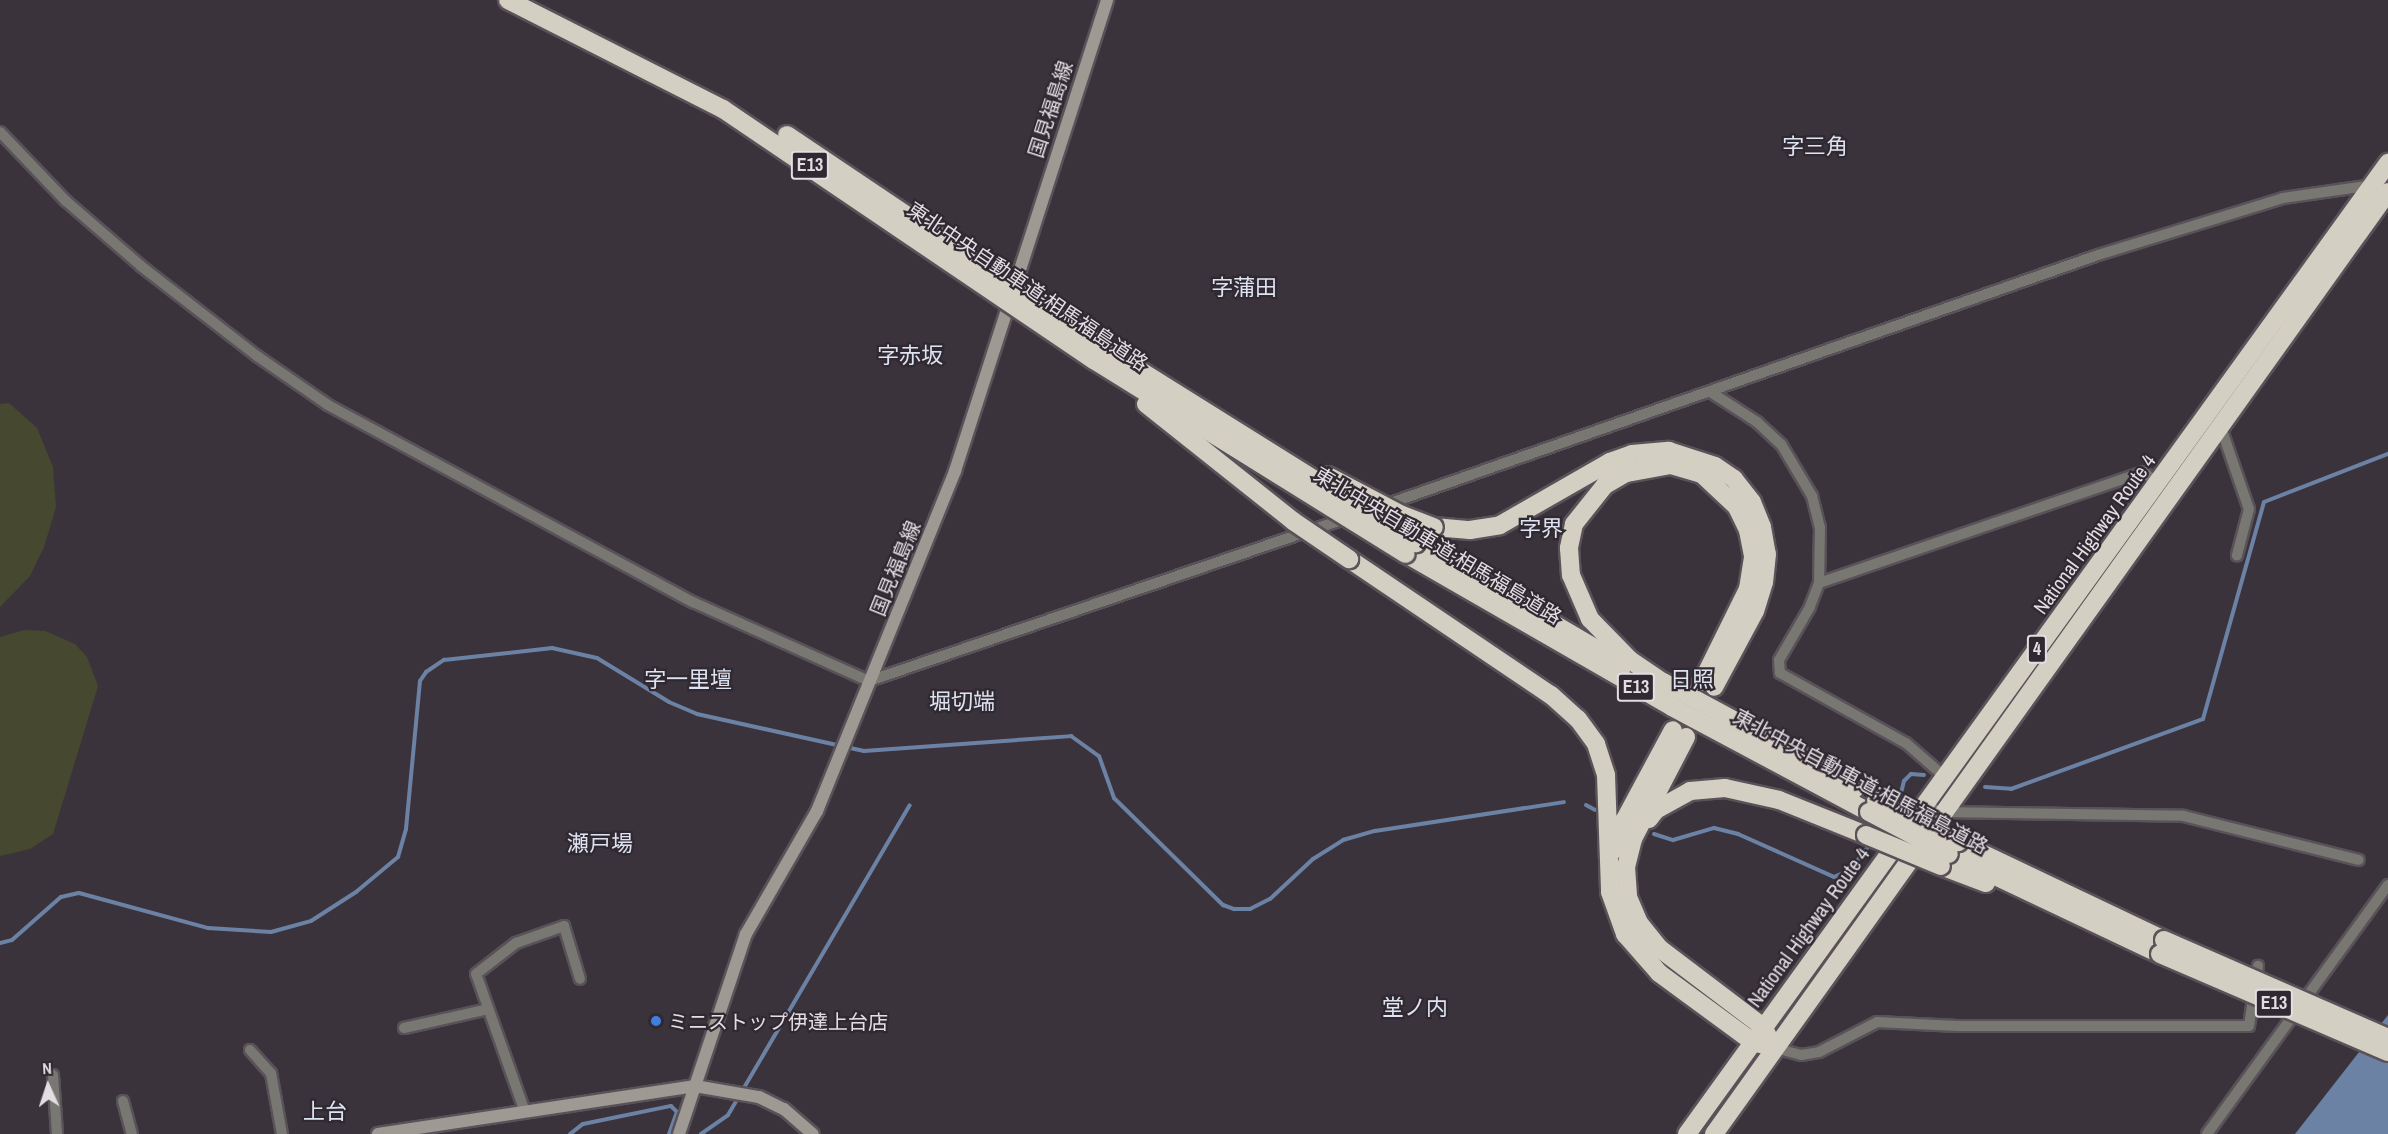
<!DOCTYPE html>
<meta charset="utf-8">
<style>
body{margin:0}
#map{position:relative;width:2388px;height:1134px;overflow:hidden;background:#3b333b;font-family:"Archivo Narrow","Noto Sans JP",sans-serif}
div>[style]{position:absolute}
.green>*{inset:0;background:#474830}
.water>*{inset:0;background:#6c82a5}
.stream>*{height:4px;margin:-2px;padding:0 2px;transform-origin:2px;border-radius:2px;background:#6c82a5}
.roads{filter:drop-shadow(2px 0 #595259) drop-shadow(-2px 0 #595259) drop-shadow(0 2px #595259) drop-shadow(0 -2px #595259)}
.street>*{height:10px;margin:-5px;padding:0 5px;transform-origin:5px;border-radius:5px;background:#797772}
.secondary>*{height:12px;margin:-6px;padding:0 6px;transform-origin:6px;border-radius:6px;background:#9e9a93}
.highway>*{height:18px;margin:-9px;padding:0 9px;transform-origin:9px;border-radius:9px;background:#d4cfc3}
.bridges{filter:drop-shadow(2px 0 #595259) drop-shadow(-2px 0 #595259) drop-shadow(0 2px #595259) drop-shadow(0 -2px #595259)}
.highway-bridge>*{height:18px;margin:-9px;padding:0 9px;transform-origin:9px;border-radius:9px;background:#d4cfc3}
.dots>*{width:16px;height:16px;translate:-50% -50%;box-sizing:border-box;border:3px solid #312931;border-radius:50%}
span{translate:-50% -50%;white-space:nowrap;text-align:center;line-height:1.15;-webkit-text-stroke:4.5px #312931;paint-order:stroke}
.shield-label span{padding:2px 4px;background:#312931;border:2px solid;border-radius:4px;-webkit-text-stroke-width:0}
.shield-label{font-size:18px;color:#e3dee3;font-weight:700}
.street-label{font-size:20px;color:#e3dee3}
.poi-label{font-size:20px;color:#e3dee3}
.left{translate:0 -50%;text-align:left}
.quarter-label{font-size:22px;color:#dee3f1}
.north{position:absolute;left:18px;top:1056px;width:60px;height:60px;-webkit-text-stroke:4px #312931;paint-order:stroke;rotate:357deg;font-size:16px;font-weight:700;line-height:24px;text-align:center;color:#e3dee3}
.north::after{content:'';display:block;margin:auto;width:21px;height:27px;background:#e3dee3;clip-path:polygon(50% 0,100% 100%,50% 72%,0 100%)}
</style>
<div id="map">
<div class="green">
<i style="clip-path:polygon(9px 403px,37px 428px,53px 467px,56px 507px,44px 547px,30px 576px,0 607px,0 404px)"></i>
<i style="clip-path:polygon(24px 630px,45px 631px,75px 644px,87px 657px,98px 686px,53px 834px,30px 849px,0 856px,0 637px)"></i>
</div>
<div class="water">
<i style="clip-path:polygon(2388px 1015px,2388px 1134px,2295px 1134px)"></i>
</div>
<div class="stream">
<i style="left:1985px;top:787px;width:26px;rotate:4deg"></i>
<i style="left:2011px;top:789px;width:204px;rotate:-20deg"></i>
<i style="left:2203px;top:719px;width:225px;rotate:-74.3deg"></i>
<i style="left:2264px;top:502px;width:133px;rotate:-21.2deg"></i>
<i style="left:1586px;top:805px;width:10px;rotate:29deg"></i>
<i style="left:1898px;top:805px;width:25px;rotate:-76deg"></i>
<i style="left:1904px;top:781px;width:10px;rotate:-45deg"></i>
<i style="left:1911px;top:774px;width:13px;rotate:4deg"></i>
<i style="left:1654px;top:834px;width:20px;rotate:18deg"></i>
<i style="left:1673px;top:840px;width:43px;rotate:-16.3deg"></i>
<i style="left:1714px;top:828px;width:25px;rotate:14deg"></i>
<i style="left:1738px;top:834px;width:105px;rotate:24.1deg"></i>
<i style="left:1834px;top:877px;width:17px;rotate:-24deg"></i>
<i style="left:1850px;top:870px;width:34px;rotate:-52deg"></i>
<i style="left:0;top:943px;width:12px;rotate:-14deg"></i>
<i style="left:12px;top:940px;width:65px;rotate:-41.3deg"></i>
<i style="left:61px;top:897px;width:18px;rotate:-13deg"></i>
<i style="left:79px;top:893px;width:134px;rotate:15.2deg"></i>
<i style="left:208px;top:928px;width:63px;rotate:3.6deg"></i>
<i style="left:271px;top:932px;width:41px;rotate:-15.4deg"></i>
<i style="left:311px;top:921px;width:54px;rotate:-32.8deg"></i>
<i style="left:356px;top:892px;width:55px;rotate:-39.8deg"></i>
<i style="left:398px;top:857px;width:29px;rotate:-74deg"></i>
<i style="left:406px;top:829px;width:149px;rotate:-84.6deg"></i>
<i style="left:420px;top:681px;width:11px;rotate:-56deg"></i>
<i style="left:426px;top:672px;width:22px;rotate:-34deg"></i>
<i style="left:444px;top:660px;width:109px;rotate:-6.3deg"></i>
<i style="left:552px;top:648px;width:46px;rotate:12.5deg"></i>
<i style="left:597px;top:658px;width:84px;rotate:31.4deg"></i>
<i style="left:669px;top:702px;width:30px;rotate:23deg"></i>
<i style="left:697px;top:714px;width:171px;rotate:12.5deg"></i>
<i style="left:864px;top:751px;width:208px;rotate:-4.1deg"></i>
<i style="left:1071px;top:736px;width:34px;rotate:36deg"></i>
<i style="left:1099px;top:756px;width:45px;rotate:70.3deg"></i>
<i style="left:1114px;top:798px;width:153px;rotate:44.5deg"></i>
<i style="left:1223px;top:905px;width:12px;rotate:20deg"></i>
<i style="left:1234px;top:909px;width:16px"></i>
<i style="left:1250px;top:909px;width:22px;rotate:-27deg"></i>
<i style="left:1270px;top:899px;width:59px;rotate:-42.9deg"></i>
<i style="left:1313px;top:859px;width:36px;rotate:-32deg"></i>
<i style="left:1343px;top:840px;width:33px;rotate:-16deg"></i>
<i style="left:1375px;top:831px;width:191px;rotate:-8.7deg"></i>
<i style="left:570px;top:1134px;width:16px;rotate:-38deg"></i>
<i style="left:583px;top:1124px;width:90px;rotate:-11.6deg"></i>
<i style="left:671px;top:1106px;width:8px;rotate:45deg"></i>
<i style="left:677px;top:1112px;width:23px;rotate:110deg"></i>
<i style="left:701px;top:1134px;width:33px;rotate:-35deg"></i>
<i style="left:728px;top:1115px;width:359px;rotate:-59.6deg"></i>
</div>
<div class="roads">
<div class="street">
<i style="left:0;top:132px;width:95px;rotate:46.3deg"></i>
<i style="left:66px;top:201px;width:99px;rotate:40.9deg"></i>
<i style="left:141px;top:266px;width:147px;rotate:37.8deg"></i>
<i style="left:257px;top:356px;width:86px;rotate:34.6deg"></i>
<i style="left:328px;top:405px;width:415px;rotate:28.4deg"></i>
<i style="left:693px;top:602px;width:193px;rotate:24.2deg"></i>
<i style="left:869px;top:681px;width:508px;rotate:-18.83deg"></i>
<i style="left:1712px;top:393px;width:54px;rotate:32.8deg"></i>
<i style="left:1757px;top:422px;width:33px;rotate:43deg"></i>
<i style="left:1781px;top:444px;width:61px;rotate:59.2deg"></i>
<i style="left:1812px;top:496px;width:32px;rotate:76deg"></i>
<i style="left:1820px;top:527px;width:56px;rotate:91deg"></i>
<i style="left:1819px;top:583px;width:26px;rotate:111deg"></i>
<i style="left:1810px;top:607px;width:61px;rotate:120.3deg"></i>
<i style="left:1779px;top:660px;width:13px;rotate:86deg"></i>
<i style="left:1780px;top:673px;width:144px;rotate:29.1deg"></i>
<i style="left:1906px;top:743px;width:52px;rotate:41.1deg"></i>
<i style="left:2220px;top:425px;width:89px;rotate:71deg"></i>
<i style="left:2249px;top:509px;width:48px;rotate:104.6deg"></i>
<i style="left:1382px;top:506px;width:759px;rotate:-19.32deg"></i>
<i style="left:2098px;top:255px;width:194px;rotate:-17.1deg"></i>
<i style="left:2283px;top:198px;width:91px;rotate:-8.2deg"></i>
<i style="left:1819px;top:583px;width:343px;rotate:-18.9deg"></i>
<i style="left:2144px;top:472px;width:18px;rotate:41deg"></i>
<i style="left:1925px;top:805px;width:17px;rotate:24deg"></i>
<i style="left:1941px;top:812px;width:243px;rotate:0.9deg"></i>
<i style="left:2184px;top:816px;width:180px;rotate:14.1deg"></i>
<i style="left:404px;top:1028px;width:86px;rotate:-12.7deg"></i>
<i style="left:1775px;top:1048px;width:27px;rotate:15deg"></i>
<i style="left:1801px;top:1055px;width:18px;rotate:-9deg"></i>
<i style="left:1819px;top:1052px;width:65px;rotate:-27.3deg"></i>
<i style="left:1877px;top:1022px;width:80px;rotate:2.9deg"></i>
<i style="left:1957px;top:1026px;width:292px"></i>
<i style="left:2249px;top:1026px;width:61px;rotate:-81.5deg"></i>
<i style="left:250px;top:1050px;width:31px;rotate:48deg"></i>
<i style="left:271px;top:1073px;width:62px;rotate:79.8deg"></i>
<i style="left:53px;top:1075px;width:59px;rotate:86.1deg"></i>
<i style="left:123px;top:1101px;width:34px;rotate:75deg"></i>
<i style="left:525px;top:1112px;width:146px;rotate:-109.5deg"></i>
<i style="left:476px;top:974px;width:51px;rotate:-37.8deg"></i>
<i style="left:516px;top:943px;width:51px;rotate:-19.5deg"></i>
<i style="left:564px;top:926px;width:55px;rotate:73.2deg"></i>
<i style="left:2207px;top:1134px;width:308px;rotate:-54deg"></i>
</div>
<div class="secondary">
<i style="left:378px;top:1134px;width:321px;rotate:-8.6deg"></i>
<i style="left:695px;top:1086px;width:65px;rotate:9.8deg"></i>
<i style="left:759px;top:1097px;width:28px;rotate:26deg"></i>
<i style="left:784px;top:1109px;width:38px;rotate:41deg"></i>
<i style="left:679px;top:1134px;width:211px;rotate:-71.5deg"></i>
<i style="left:746px;top:934px;width:142px;rotate:-60deg"></i>
<i style="left:817px;top:811px;width:367px;rotate:-67.9deg"></i>
<i style="left:955px;top:471px;width:495px;rotate:-72.1deg"></i>
</div>
<div class="highway">
<i style="left:1434px;top:527px;width:36px;rotate:5deg"></i>
<i style="left:1470px;top:530px;width:30px;rotate:-9deg"></i>
<i style="left:1500px;top:525px;width:127px;rotate:-29.8deg"></i>
<i style="left:1610px;top:462px;width:23px;rotate:-20deg"></i>
<i style="left:1632px;top:454px;width:37px;rotate:-5deg"></i>
<i style="left:1669px;top:451px;width:48px;rotate:18.1deg"></i>
<i style="left:1715px;top:466px;width:23px;rotate:34deg"></i>
<i style="left:1734px;top:479px;width:29px;rotate:52deg"></i>
<i style="left:1752px;top:502px;width:27px;rotate:68deg"></i>
<i style="left:1762px;top:527px;width:27px;rotate:80deg"></i>
<i style="left:1767px;top:554px;width:28px;rotate:96deg"></i>
<i style="left:1764px;top:582px;width:30px;rotate:107deg"></i>
<i style="left:1755px;top:611px;width:86px;rotate:118.3deg"></i>
<i style="left:1416px;top:543px;width:241px;rotate:30.4deg"></i>
<i style="left:1406px;top:554px;width:307px;rotate:29.9deg"></i>
<i style="left:1672px;top:707px;width:223px;rotate:28.1deg"></i>
<i style="left:1349px;top:559px;width:244px;rotate:34deg"></i>
<i style="left:1551px;top:695px;width:36px;rotate:42deg"></i>
<i style="left:1578px;top:719px;width:31px;rotate:54deg"></i>
<i style="left:1596px;top:744px;width:33px;rotate:72deg"></i>
<i style="left:1606px;top:775px;width:117px;rotate:88deg"></i>
<i style="left:1610px;top:892px;width:45px;rotate:70.3deg"></i>
<i style="left:1625px;top:934px;width:52px;rotate:48.9deg"></i>
<i style="left:1659px;top:973px;width:117px;rotate:36.3deg"></i>
<i style="left:1753px;top:1042px;width:11px;rotate:15deg"></i>
<i style="left:1702px;top:682px;width:104px;rotate:-63.7deg"></i>
<i style="left:1748px;top:589px;width:33px;rotate:-81deg"></i>
<i style="left:1753px;top:556px;width:26px;rotate:-101deg"></i>
<i style="left:1748px;top:530px;width:25px;rotate:-116deg"></i>
<i style="left:1737px;top:507px;width:48px;rotate:-136.7deg"></i>
<i style="left:1702px;top:474px;width:32px;rotate:-164deg"></i>
<i style="left:1671px;top:465px;width:46px;rotate:169.9deg"></i>
<i style="left:1626px;top:473px;width:24px;rotate:150deg"></i>
<i style="left:1605px;top:485px;width:50px;rotate:128.5deg"></i>
<i style="left:1574px;top:524px;width:25px;rotate:102deg"></i>
<i style="left:1569px;top:548px;width:27px;rotate:86deg"></i>
<i style="left:1571px;top:575px;width:48px;rotate:66.6deg"></i>
<i style="left:1590px;top:619px;width:57px;rotate:45.7deg"></i>
<i style="left:1630px;top:660px;width:40px;rotate:34deg"></i>
<i style="left:1663px;top:682px;width:179px;rotate:28.3deg"></i>
<i style="left:1821px;top:767px;width:40px;rotate:34deg"></i>
<i style="left:1686px;top:737px;width:115px;rotate:117.5deg"></i>
<i style="left:1633px;top:839px;width:29px;rotate:104deg"></i>
<i style="left:1626px;top:867px;width:30px;rotate:86deg"></i>
<i style="left:1628px;top:897px;width:28px;rotate:67deg"></i>
<i style="left:1639px;top:923px;width:32px;rotate:51deg"></i>
<i style="left:1659px;top:948px;width:131px;rotate:37.2deg"></i>
<i style="left:1763px;top:1027px;width:10px;rotate:61deg"></i>
<i style="left:1649px;top:819px;width:11px;rotate:-52deg"></i>
<i style="left:1656px;top:810px;width:39px;rotate:-29deg"></i>
<i style="left:1690px;top:791px;width:35px;rotate:-5deg"></i>
<i style="left:1725px;top:788px;width:55px;rotate:12.5deg"></i>
<i style="left:1779px;top:800px;width:94px;rotate:21.9deg"></i>
<i style="left:1958px;top:842px;width:228px;rotate:25.4deg"></i>
<i style="left:1614px;top:850px;width:31px;rotate:-71deg"></i>
<i style="left:1624px;top:821px;width:103px;rotate:-61.7deg"></i>
<i style="left:1949px;top:854px;width:233px;rotate:25.4deg"></i>
<i style="left:1941px;top:866px;width:48px;rotate:20.7deg"></i>
<i style="left:1687px;top:1134px;width:1198px;rotate:-54.17deg"></i>
<i style="left:1714px;top:1134px;width:1158px;rotate:-54.42deg"></i>
</div>
</div>
<div class="bridges">
<div class="highway-bridge">
<i style="left:508px;top:0;width:241px;rotate:26.9deg"></i>
<i style="left:723px;top:109px;width:448px;rotate:34.1deg"></i>
<i style="left:1094px;top:360px;width:367px;rotate:31.9deg"></i>
<i style="left:787px;top:135px;width:395px;rotate:33.9deg"></i>
<i style="left:1115px;top:355px;width:355px;rotate:32deg"></i>
<i style="left:1146px;top:404px;width:188px;rotate:38.5deg"></i>
<i style="left:1293px;top:521px;width:68px;rotate:34.2deg"></i>
<i style="left:1328px;top:476px;width:84px;rotate:27.8deg"></i>
<i style="left:1402px;top:515px;width:34px;rotate:21deg"></i>
<i style="left:1876px;top:801px;width:92px;rotate:26.6deg"></i>
<i style="left:1869px;top:812px;width:90px;rotate:27.7deg"></i>
<i style="left:1866px;top:835px;width:81px;rotate:22.5deg"></i>
<i style="left:2164px;top:940px;width:244px;rotate:23.6deg"></i>
<i style="left:2160px;top:954px;width:248px;rotate:23.3deg"></i>
</div>
</div>
<div class="dots">
<i style="left:656px;top:1021px;background:#3f7fe0"></i>
</div>
<div class="shield-label">
<span style="left:810px;top:165px">E13</span>
<span style="left:2037px;top:649px">4</span>
<span style="left:1636px;top:687px">E13</span>
<span style="left:2274px;top:1003px">E13</span>
</div>
<div class="street-label">
<span style="left:1050px;top:109px;rotate:-72deg">国見福島線</span>
<span style="left:1028px;top:286px;rotate:34deg">東北中央自動車道;相馬福島道路</span>
<span style="left:2094px;top:534px;rotate:-54deg">National Highway Route 4</span>
<span style="left:1438px;top:545px;rotate:31deg">東北中央自動車道;相馬福島道路</span>
<span style="left:895px;top:568px;rotate:-68deg">国見福島線</span>
<span style="left:1861px;top:781px;rotate:28deg">東北中央自動車道;相馬福島道路</span>
<span style="left:1808px;top:927px;rotate:-54deg">National Highway Route 4</span>
</div>
<div class="poi-label">
<span class="left" style="left:668px;top:1021px">ミニストップ伊達上台店</span>
</div>
<div class="quarter-label">
<span style="left:1815px;top:147px">字三角</span>
<span style="left:1244px;top:288px">字蒲田</span>
<span style="left:910px;top:356px">字赤坂</span>
<span style="left:1541px;top:529px">字界</span>
<span style="left:688px;top:680px">字一里壇</span>
<span style="left:1692px;top:680px">日照</span>
<span style="left:962px;top:702px">堀切端</span>
<span style="left:600px;top:844px">瀬戸場</span>
<span style="left:1415px;top:1008px">堂ノ内</span>
<span style="left:325px;top:1112px">上台</span>
</div>
<div class="north">N</div>
</div>
